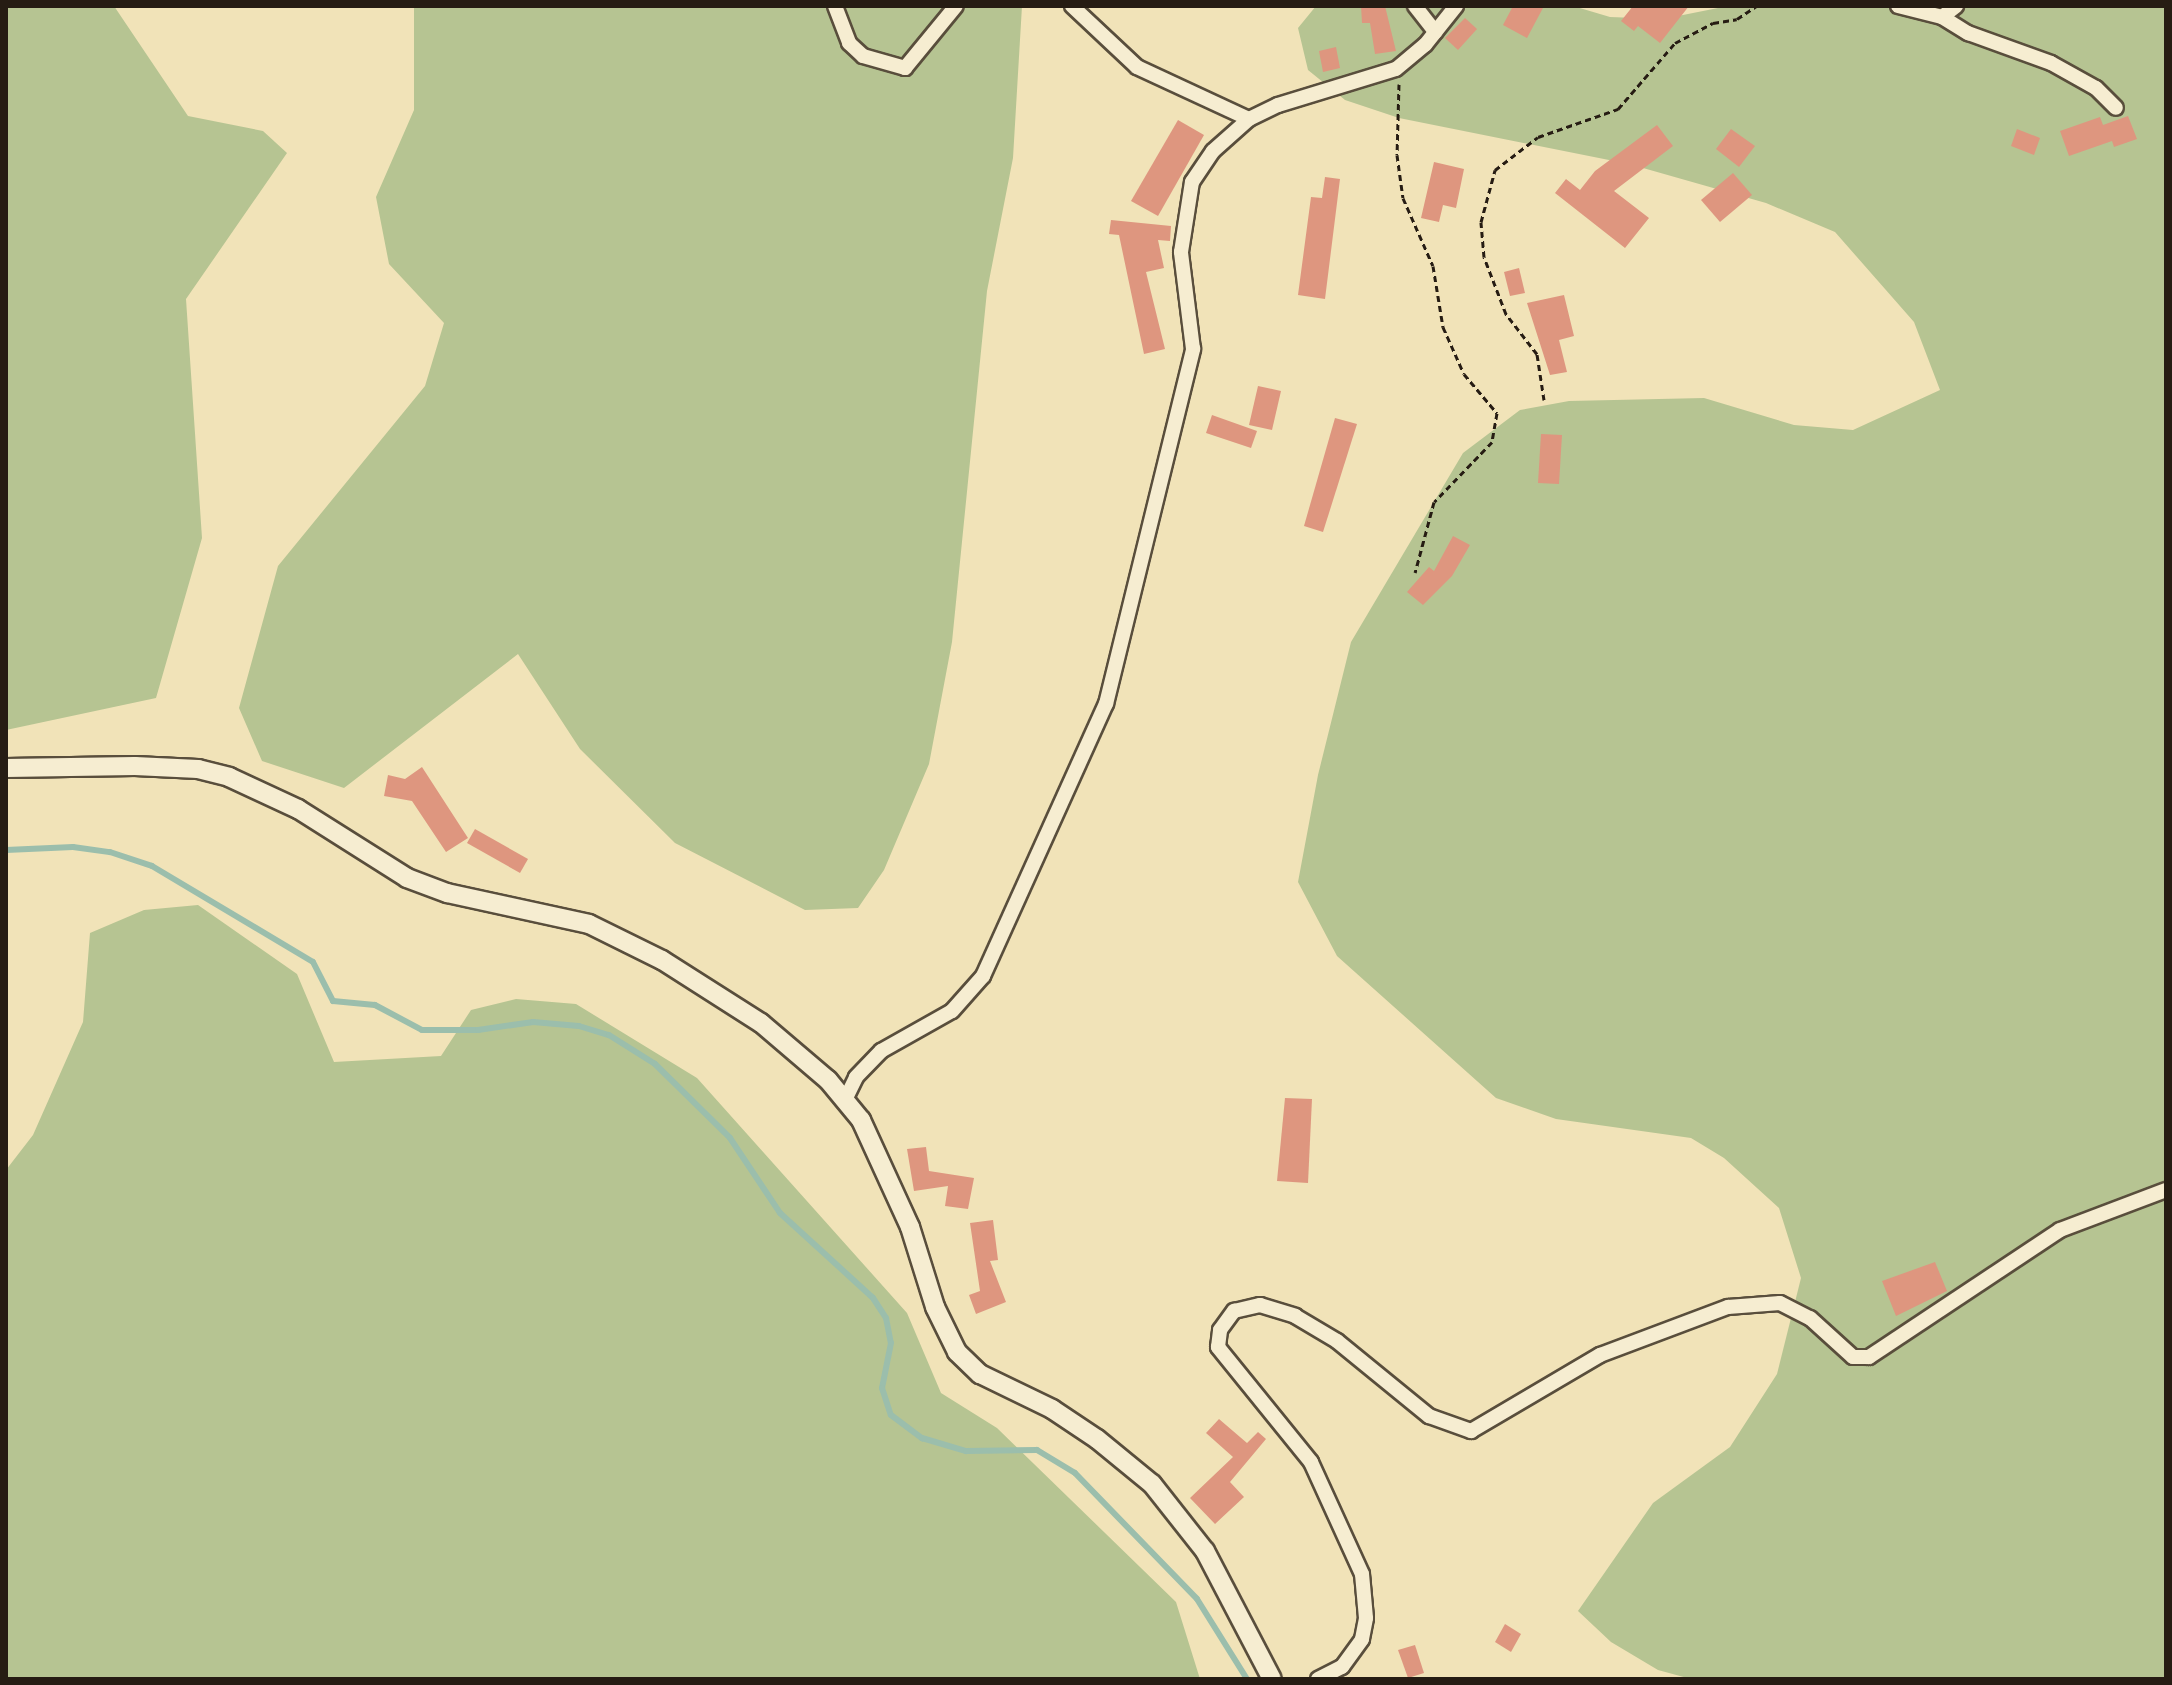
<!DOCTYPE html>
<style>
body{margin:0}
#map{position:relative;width:2172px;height:1685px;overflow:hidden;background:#f1e3b8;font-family:"IM FELL DW Pica",serif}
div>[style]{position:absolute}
.green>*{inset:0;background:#b6c492}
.stream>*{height:6px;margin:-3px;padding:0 3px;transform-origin:3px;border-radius:3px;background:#9bbeac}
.building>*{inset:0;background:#de967f}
.path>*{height:3px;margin-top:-1.5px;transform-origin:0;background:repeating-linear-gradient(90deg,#261c13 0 6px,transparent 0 10px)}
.roads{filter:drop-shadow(2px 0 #594e3c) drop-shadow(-2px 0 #594e3c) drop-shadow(0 2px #594e3c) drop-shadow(0 -2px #594e3c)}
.minor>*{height:14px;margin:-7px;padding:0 7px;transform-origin:7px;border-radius:7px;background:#f6edd1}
.tertiary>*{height:18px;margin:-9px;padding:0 9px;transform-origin:9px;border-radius:9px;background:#f6edd1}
span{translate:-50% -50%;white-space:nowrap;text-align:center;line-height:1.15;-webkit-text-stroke:7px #f6edd1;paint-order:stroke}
.frame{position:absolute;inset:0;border:8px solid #261c13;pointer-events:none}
</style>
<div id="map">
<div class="green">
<i style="clip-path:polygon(6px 6px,114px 6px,188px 116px,263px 131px,287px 153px,186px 299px,202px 538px,156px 698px,6px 730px)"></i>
<i style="clip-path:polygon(414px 6px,1022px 6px,1013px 158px,987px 291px,952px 642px,929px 764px,884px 870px,858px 908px,805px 910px,675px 843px,580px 749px,518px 654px,344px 788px,262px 761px,239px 708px,278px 566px,425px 386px,444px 323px,389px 264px,376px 197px,414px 110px)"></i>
<i style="clip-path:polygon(1316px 6px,1573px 6px,1610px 17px,1663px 19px,1728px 6px,2166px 6px,2166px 1679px,1691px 1679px,1658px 1670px,1611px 1642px,1578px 1611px,1653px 1503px,1730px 1447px,1777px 1374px,1801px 1278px,1779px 1208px,1724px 1158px,1691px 1138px,1556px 1119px,1496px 1098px,1337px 956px,1298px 882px,1318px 775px,1351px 642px,1463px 453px,1520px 410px,1569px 401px,1704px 398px,1794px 425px,1853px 430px,1940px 390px,1914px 322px,1835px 232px,1766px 203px,1629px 164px,1399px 118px,1345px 100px,1308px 70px,1298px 28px)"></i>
<i style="clip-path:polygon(198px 905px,297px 974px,334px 1062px,441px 1056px,471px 1010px,516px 999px,576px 1004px,697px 1078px,907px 1313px,941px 1393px,997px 1428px,1176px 1602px,1200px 1679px,6px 1679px,6px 1170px,33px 1135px,83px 1022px,90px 933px,144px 910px)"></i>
</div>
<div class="stream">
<i style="left:6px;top:850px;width:67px;rotate:-2.6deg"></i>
<i style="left:73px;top:847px;width:37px;rotate:8deg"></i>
<i style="left:110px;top:852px;width:44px;rotate:18.4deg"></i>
<i style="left:152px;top:866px;width:187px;rotate:30.8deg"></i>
<i style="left:313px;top:962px;width:44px;rotate:62.9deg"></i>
<i style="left:333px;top:1001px;width:42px;rotate:5.4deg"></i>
<i style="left:375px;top:1005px;width:53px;rotate:28deg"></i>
<i style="left:422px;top:1030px;width:56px"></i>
<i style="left:478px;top:1030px;width:56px;rotate:-8.3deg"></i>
<i style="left:533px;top:1022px;width:46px;rotate:5deg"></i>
<i style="left:579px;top:1026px;width:31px;rotate:17deg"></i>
<i style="left:609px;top:1035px;width:54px;rotate:32.2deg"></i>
<i style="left:655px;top:1064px;width:105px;rotate:44.6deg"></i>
<i style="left:730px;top:1138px;width:90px;rotate:56.3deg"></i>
<i style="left:780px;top:1213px;width:126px;rotate:42.4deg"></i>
<i style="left:873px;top:1298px;width:24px;rotate:57deg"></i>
<i style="left:886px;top:1318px;width:25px;rotate:79deg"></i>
<i style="left:891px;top:1343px;width:46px;rotate:101.3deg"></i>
<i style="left:882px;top:1388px;width:28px;rotate:72deg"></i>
<i style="left:891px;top:1415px;width:39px;rotate:37deg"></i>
<i style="left:922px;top:1438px;width:46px;rotate:16.5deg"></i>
<i style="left:966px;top:1451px;width:71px;rotate:-0.8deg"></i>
<i style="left:1037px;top:1450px;width:44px;rotate:31.2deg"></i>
<i style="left:1075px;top:1473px;width:175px;rotate:45.9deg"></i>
<i style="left:1197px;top:1599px;width:94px;rotate:58deg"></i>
</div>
<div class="building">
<i style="clip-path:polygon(1361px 6px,1385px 6px,1396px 51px,1375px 54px,1370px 23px,1362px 23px)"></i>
<i style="clip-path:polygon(1513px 6px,1544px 6px,1527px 38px,1503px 25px)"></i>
<i style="clip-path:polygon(1633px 6px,1689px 6px,1660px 43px,1638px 26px,1634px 31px,1621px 21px)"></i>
<i style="clip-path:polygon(1465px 18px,1477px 29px,1458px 50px,1445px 38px)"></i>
<i style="clip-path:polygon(1336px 47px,1340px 68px,1323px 72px,1319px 51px)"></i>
<i style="clip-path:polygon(2128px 116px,2137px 139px,2114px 147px,2112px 141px,2069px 156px,2060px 131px,2100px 117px,2103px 125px)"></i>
<i style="clip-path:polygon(1178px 120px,1204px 135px,1158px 216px,1131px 201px)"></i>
<i style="clip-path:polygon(1657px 125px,1673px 146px,1614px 191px,1649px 218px,1625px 248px,1555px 193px,1566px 179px,1580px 190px,1595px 171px)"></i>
<i style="clip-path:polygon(1731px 129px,1755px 146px,1739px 167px,1716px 149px)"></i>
<i style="clip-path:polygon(2017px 129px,2040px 138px,2034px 155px,2011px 146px)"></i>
<i style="clip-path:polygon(1434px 162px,1464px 169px,1456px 208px,1443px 205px,1439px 222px,1421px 218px)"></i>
<i style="clip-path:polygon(1733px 173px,1752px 195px,1720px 222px,1701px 200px)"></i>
<i style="clip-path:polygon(1325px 177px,1340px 179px,1325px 299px,1298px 295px,1311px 197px,1322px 198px)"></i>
<i style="clip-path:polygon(1111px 220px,1171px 226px,1170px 241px,1158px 240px,1164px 268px,1146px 272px,1165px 349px,1144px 354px,1119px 235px,1109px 234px)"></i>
<i style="clip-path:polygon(1519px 268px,1525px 293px,1510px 296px,1504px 272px)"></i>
<i style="clip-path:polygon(1564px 295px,1574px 336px,1559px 340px,1567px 372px,1550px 375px,1527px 303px)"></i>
<i style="clip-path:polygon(1258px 386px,1281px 391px,1272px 430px,1249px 425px)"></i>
<i style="clip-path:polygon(1212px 415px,1257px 431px,1251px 448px,1206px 433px)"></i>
<i style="clip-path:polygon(1335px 418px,1357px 424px,1323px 532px,1304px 526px)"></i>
<i style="clip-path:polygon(1541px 434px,1562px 435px,1559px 484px,1538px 483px)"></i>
<i style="clip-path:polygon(1453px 536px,1470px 545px,1452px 576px,1423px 605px,1407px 592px,1429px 567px,1434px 571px)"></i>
<i style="clip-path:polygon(422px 767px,468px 838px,446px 852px,412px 801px,384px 796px,388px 775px,405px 779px)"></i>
<i style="clip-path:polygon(475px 829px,528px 859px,520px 873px,467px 843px)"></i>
<i style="clip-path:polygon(1285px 1098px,1312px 1099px,1308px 1183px,1277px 1181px)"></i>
<i style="clip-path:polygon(926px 1147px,929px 1171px,974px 1178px,968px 1209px,945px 1206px,948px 1186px,914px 1191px,907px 1149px)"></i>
<i style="clip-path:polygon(993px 1220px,998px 1260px,990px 1261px,1006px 1302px,976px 1314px,969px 1295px,980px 1291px,970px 1223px)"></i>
<i style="clip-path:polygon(1935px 1262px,1947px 1291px,1896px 1316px,1882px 1281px)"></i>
<i style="clip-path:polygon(1219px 1419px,1247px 1443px,1258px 1432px,1266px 1439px,1230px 1482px,1244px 1497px,1215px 1524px,1190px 1498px,1233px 1457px,1206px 1433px)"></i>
<i style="clip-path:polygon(1505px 1624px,1521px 1634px,1511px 1652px,1495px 1642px)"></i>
<i style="clip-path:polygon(1415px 1645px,1424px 1673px,1408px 1678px,1398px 1650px)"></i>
</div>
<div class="path">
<i style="left:1399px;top:84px;width:71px;rotate:91.6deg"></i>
<i style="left:1397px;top:155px;width:43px;rotate:82.1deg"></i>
<i style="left:1403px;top:198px;width:74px;rotate:66.2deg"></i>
<i style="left:1433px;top:266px;width:62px;rotate:80.7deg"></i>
<i style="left:1443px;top:327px;width:51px;rotate:65.9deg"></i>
<i style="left:1464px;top:374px;width:51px;rotate:49.8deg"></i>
<i style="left:1497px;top:413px;width:29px;rotate:100deg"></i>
<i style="left:1492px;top:442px;width:83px;rotate:134deg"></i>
<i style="left:1434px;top:502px;width:73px;rotate:105deg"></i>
<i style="left:1544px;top:400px;width:47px;rotate:-98.7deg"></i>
<i style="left:1537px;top:354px;width:51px;rotate:-127.8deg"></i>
<i style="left:1506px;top:314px;width:61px;rotate:-111.1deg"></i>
<i style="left:1484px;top:257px;width:35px;rotate:-95deg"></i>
<i style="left:1481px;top:222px;width:54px;rotate:-74.9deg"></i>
<i style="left:1495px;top:170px;width:54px;rotate:-37.5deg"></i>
<i style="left:1538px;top:137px;width:85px;rotate:-19.3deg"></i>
<i style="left:1618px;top:109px;width:87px;rotate:-49.2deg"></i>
<i style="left:1675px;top:43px;width:43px;rotate:-27.8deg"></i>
<i style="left:1713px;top:23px;width:24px;rotate:-9deg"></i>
<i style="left:1737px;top:19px;width:23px;rotate:-34deg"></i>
</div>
<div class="roads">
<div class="minor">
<i style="left:835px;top:6px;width:40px;rotate:69deg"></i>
<i style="left:849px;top:43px;width:19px;rotate:43deg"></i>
<i style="left:863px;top:56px;width:44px;rotate:15.9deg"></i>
<i style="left:905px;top:68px;width:80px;rotate:-50.6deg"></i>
<i style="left:1072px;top:6px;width:89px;rotate:43.2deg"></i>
<i style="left:1137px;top:67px;width:123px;rotate:24.9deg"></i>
<i style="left:1415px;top:6px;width:33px;rotate:52deg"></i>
<i style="left:1898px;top:6px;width:45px;rotate:14deg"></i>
<i style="left:1942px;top:17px;width:18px;rotate:-38deg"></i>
<i style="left:1942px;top:17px;width:31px;rotate:32deg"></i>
<i style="left:1968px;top:33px;width:88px;rotate:19.9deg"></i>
<i style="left:2051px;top:63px;width:51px;rotate:29.1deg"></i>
<i style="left:2096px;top:88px;width:28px;rotate:45deg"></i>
<i style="left:845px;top:1100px;width:25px;rotate:-64deg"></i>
<i style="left:856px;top:1077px;width:36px;rotate:-46deg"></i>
<i style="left:881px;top:1051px;width:81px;rotate:-29.4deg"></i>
<i style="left:952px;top:1011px;width:47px;rotate:-48.5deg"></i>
<i style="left:983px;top:976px;width:299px;rotate:-65.7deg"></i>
<i style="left:1106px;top:704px;width:366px;rotate:-76.2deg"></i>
<i style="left:1193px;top:349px;width:98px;rotate:-97.1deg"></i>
<i style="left:1181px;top:252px;width:71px;rotate:-81.1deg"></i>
<i style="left:1192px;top:182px;width:37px;rotate:-56deg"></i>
<i style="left:1213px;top:151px;width:48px;rotate:-41.6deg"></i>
<i style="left:1249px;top:119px;width:32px;rotate:-26deg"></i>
<i style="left:1278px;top:105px;width:123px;rotate:-17deg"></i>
<i style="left:1396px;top:69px;width:38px;rotate:-40deg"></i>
<i style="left:1425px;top:45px;width:50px;rotate:-51.5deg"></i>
<i style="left:1318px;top:1679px;width:27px;rotate:-27deg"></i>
<i style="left:1342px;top:1667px;width:34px;rotate:-54deg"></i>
<i style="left:1362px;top:1639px;width:21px;rotate:-79deg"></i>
<i style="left:1366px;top:1618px;width:44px;rotate:-95.2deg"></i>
<i style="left:1362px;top:1574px;width:123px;rotate:-114.5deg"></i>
<i style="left:1311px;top:1462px;width:148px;rotate:-129deg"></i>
<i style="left:1218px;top:1347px;width:17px;rotate:-83deg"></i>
<i style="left:1220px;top:1330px;width:24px;rotate:-54deg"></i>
<i style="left:1234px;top:1311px;width:27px;rotate:-13deg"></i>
<i style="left:1260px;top:1305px;width:37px;rotate:17deg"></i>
<i style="left:1295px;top:1316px;width:49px;rotate:30.8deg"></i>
<i style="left:1337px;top:1341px;width:119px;rotate:39.2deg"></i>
<i style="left:1429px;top:1416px;width:45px;rotate:19.7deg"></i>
<i style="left:1471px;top:1431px;width:150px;rotate:-30.5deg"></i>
<i style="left:1600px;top:1355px;width:137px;rotate:-20.6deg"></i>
<i style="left:1728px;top:1307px;width:52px;rotate:-4.4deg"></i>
<i style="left:1780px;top:1303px;width:34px;rotate:27deg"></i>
<i style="left:1810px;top:1318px;width:58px;rotate:42.2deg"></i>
<i style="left:1853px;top:1357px;width:16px"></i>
<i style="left:1869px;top:1357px;width:229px;rotate:-33.6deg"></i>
<i style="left:2060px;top:1230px;width:113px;rotate:-20.7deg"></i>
</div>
<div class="tertiary">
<i style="left:6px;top:768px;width:129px;rotate:-0.9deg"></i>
<i style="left:135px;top:766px;width:63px;rotate:2.7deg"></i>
<i style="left:198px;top:769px;width:32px;rotate:14deg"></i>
<i style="left:229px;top:777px;width:76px;rotate:24.9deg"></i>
<i style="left:298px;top:809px;width:129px;rotate:32.3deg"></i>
<i style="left:407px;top:878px;width:43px;rotate:20.6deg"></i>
<i style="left:447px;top:893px;width:145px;rotate:12.3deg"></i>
<i style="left:589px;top:924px;width:81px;rotate:26.3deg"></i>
<i style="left:662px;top:960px;width:117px;rotate:32.5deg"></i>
<i style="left:761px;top:1023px;width:88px;rotate:40.4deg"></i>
<i style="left:828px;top:1080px;width:52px;rotate:50.5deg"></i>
<i style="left:861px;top:1120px;width:118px;rotate:65.4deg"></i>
<i style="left:910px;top:1227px;width:84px;rotate:72.6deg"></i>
<i style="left:935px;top:1307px;width:50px;rotate:63.9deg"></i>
<i style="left:957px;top:1352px;width:32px;rotate:44deg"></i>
<i style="left:980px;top:1374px;width:80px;rotate:25.9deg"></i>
<i style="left:1052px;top:1409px;width:54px;rotate:33.7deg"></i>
<i style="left:1097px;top:1439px;width:71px;rotate:39.3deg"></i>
<i style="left:1152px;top:1484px;width:85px;rotate:51.7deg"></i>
<i style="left:1205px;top:1551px;width:144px;rotate:62.4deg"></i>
</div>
</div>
<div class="frame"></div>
</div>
